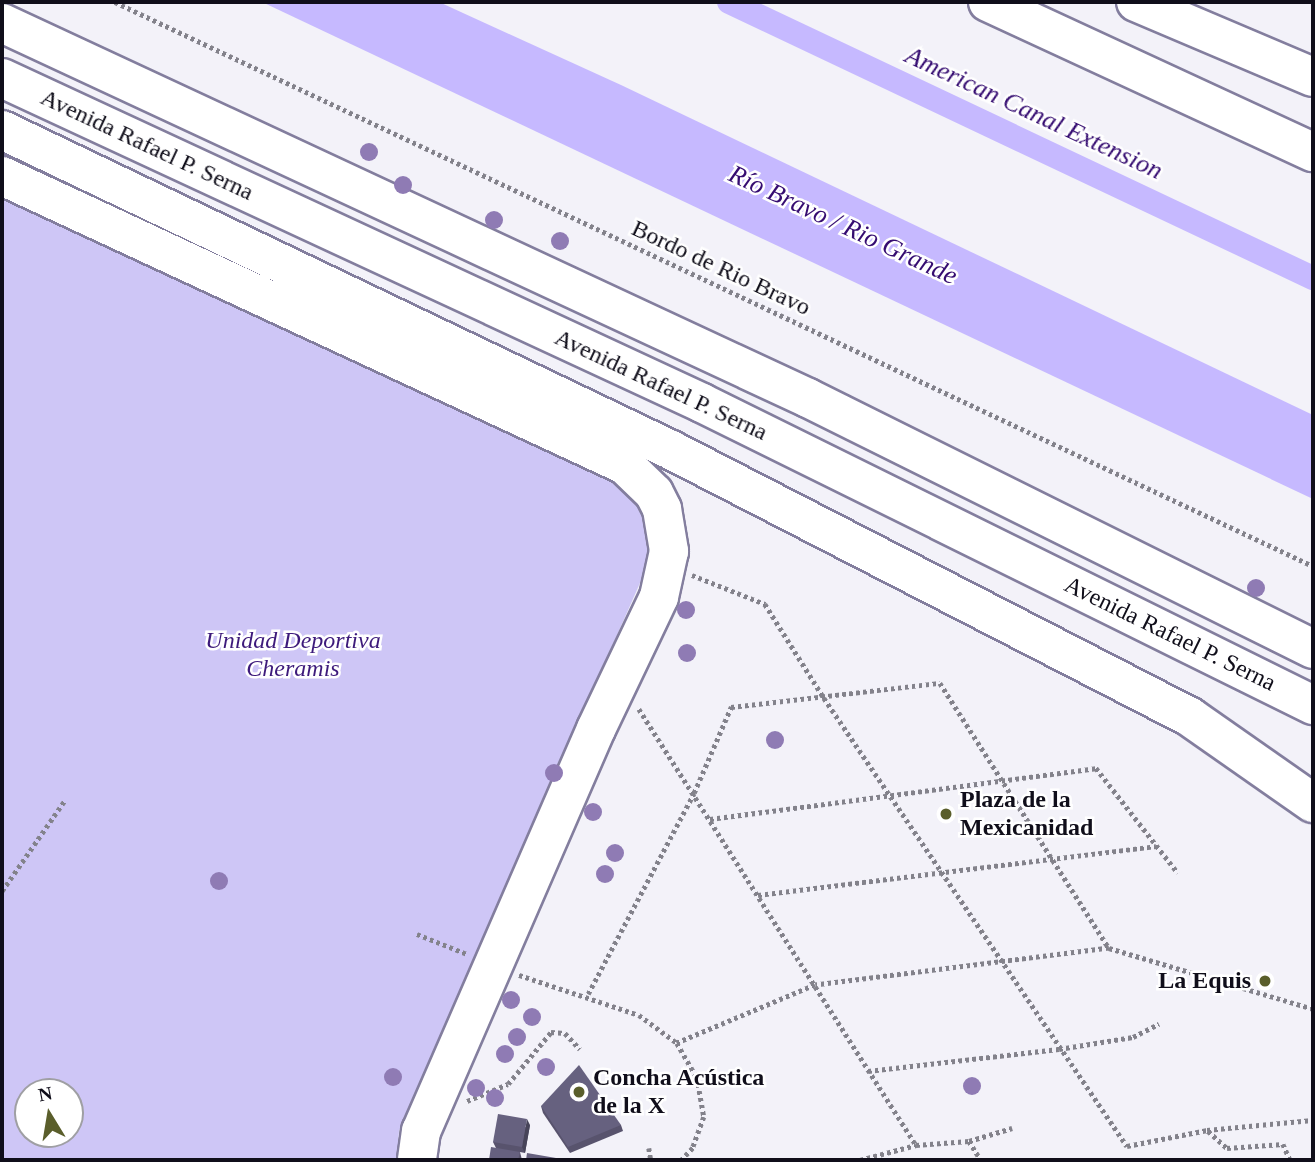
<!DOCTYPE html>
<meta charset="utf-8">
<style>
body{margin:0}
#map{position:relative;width:1315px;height:1162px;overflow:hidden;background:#f3f2f9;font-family:"Times New Roman",serif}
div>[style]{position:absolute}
.green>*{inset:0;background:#cec6f6}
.water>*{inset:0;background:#c6b9ff}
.canal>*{height:24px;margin:-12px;padding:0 12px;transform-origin:12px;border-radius:12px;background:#c6b9ff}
.path>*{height:4.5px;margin-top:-2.25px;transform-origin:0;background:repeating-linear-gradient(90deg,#83828b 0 3.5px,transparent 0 7px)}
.roads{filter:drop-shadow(2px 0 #837e9e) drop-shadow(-2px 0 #837e9e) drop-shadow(0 2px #837e9e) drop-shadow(0 -2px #837e9e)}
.trunk>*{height:38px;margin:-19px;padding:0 19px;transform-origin:19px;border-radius:19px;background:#fff}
.motorway>*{height:38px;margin:-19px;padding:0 19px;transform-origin:19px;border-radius:19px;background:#fff}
.trees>*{width:18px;height:18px;margin:-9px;border-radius:50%;background:#8f7bb4}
.wall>*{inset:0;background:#58536d}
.shaded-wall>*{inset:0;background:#474459}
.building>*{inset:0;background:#66617f}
.dots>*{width:19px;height:19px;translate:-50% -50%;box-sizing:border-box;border:4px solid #fff;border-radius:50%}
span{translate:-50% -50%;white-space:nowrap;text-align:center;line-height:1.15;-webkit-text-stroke:5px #fff;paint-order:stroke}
.street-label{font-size:24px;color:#100e1a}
.park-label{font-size:24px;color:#3d1a7b;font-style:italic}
.poi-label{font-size:24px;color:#100e1a;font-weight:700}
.left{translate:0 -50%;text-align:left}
.right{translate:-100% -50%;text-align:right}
.water-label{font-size:26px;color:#350c71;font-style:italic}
.frame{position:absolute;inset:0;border:4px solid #100e1a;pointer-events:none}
.north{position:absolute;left:14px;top:1078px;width:70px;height:70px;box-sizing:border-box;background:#fff;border:2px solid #9f9fa3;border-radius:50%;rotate:349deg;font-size:19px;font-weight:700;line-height:28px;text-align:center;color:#100e1a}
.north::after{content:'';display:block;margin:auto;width:24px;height:32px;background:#5a5e2b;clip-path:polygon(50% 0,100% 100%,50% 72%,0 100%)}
</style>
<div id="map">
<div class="green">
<i style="clip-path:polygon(evenodd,2px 198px,620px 483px,639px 502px,647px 529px,647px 567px,399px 1131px,397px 1160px,2px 1160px,2px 198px,28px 1092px,70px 1092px,70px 1134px,28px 1134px,28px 1092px)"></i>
</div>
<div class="water">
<i style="clip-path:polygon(262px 2px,439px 2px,621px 85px,1313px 415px,1313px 499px)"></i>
</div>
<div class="canal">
<i style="left:729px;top:2px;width:646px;rotate:25.3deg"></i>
</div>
<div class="path">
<i style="left:115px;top:2px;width:1324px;rotate:25.21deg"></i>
<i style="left:692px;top:575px;width:79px;rotate:21.7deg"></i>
<i style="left:765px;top:604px;width:111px;rotate:57.9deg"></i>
<i style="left:824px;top:698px;width:541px;rotate:55.93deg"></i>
<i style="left:1127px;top:1146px;width:82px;rotate:-11.3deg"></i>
<i style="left:1207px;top:1130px;width:106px;rotate:-5.4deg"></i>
<i style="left:639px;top:709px;width:517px;rotate:57.57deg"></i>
<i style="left:710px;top:819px;width:389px;rotate:-7.5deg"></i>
<i style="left:1096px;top:768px;width:133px;rotate:52deg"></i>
<i style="left:2px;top:891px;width:111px;rotate:-55.3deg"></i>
<i style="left:758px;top:895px;width:401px;rotate:-7deg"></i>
<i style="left:417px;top:934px;width:54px;rotate:21.8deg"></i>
<i style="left:1109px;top:948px;width:213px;rotate:16.6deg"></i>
<i style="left:519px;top:975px;width:126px;rotate:18.4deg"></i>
<i style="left:639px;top:1015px;width:47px;rotate:36.4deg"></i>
<i style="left:677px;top:1043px;width:39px;rotate:60deg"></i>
<i style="left:697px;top:1077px;width:41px;rotate:80.1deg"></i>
<i style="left:704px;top:1117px;width:33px;rotate:110deg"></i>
<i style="left:693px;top:1148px;width:16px;rotate:133deg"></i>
<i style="left:588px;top:994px;width:227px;rotate:-62.2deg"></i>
<i style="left:694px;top:793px;width:94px;rotate:-66.7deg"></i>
<i style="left:731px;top:707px;width:210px;rotate:-6.6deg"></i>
<i style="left:940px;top:683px;width:314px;rotate:57.5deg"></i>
<i style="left:1109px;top:948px;width:296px;rotate:172.8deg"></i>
<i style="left:815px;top:985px;width:150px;rotate:157.2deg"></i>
<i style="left:868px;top:1071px;width:192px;rotate:-6.6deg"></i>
<i style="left:1059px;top:1049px;width:75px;rotate:-9.2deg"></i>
<i style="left:1133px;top:1037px;width:29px;rotate:-27deg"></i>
<i style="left:467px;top:1101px;width:44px;rotate:-22.5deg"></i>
<i style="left:508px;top:1084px;width:67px;rotate:-50.4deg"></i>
<i style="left:551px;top:1032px;width:14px;rotate:4deg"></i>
<i style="left:565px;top:1033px;width:22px;rotate:47deg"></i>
<i style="left:1208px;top:1131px;width:25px;rotate:42deg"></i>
<i style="left:1227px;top:1148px;width:56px;rotate:-4.1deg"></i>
<i style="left:1283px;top:1144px;width:17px;rotate:66deg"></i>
<i style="left:969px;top:1141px;width:45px;rotate:-16.8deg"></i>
<i style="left:649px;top:1148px;width:12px;rotate:81deg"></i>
<i style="left:860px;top:1160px;width:58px;rotate:-15deg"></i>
<i style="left:916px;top:1145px;width:53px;rotate:-4.3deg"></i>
<i style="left:969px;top:1141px;width:22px;rotate:58deg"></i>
</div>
<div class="roads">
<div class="trunk">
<i style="left:2px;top:23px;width:889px;rotate:24.95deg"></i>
<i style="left:808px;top:398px;width:564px;rotate:26.43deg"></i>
<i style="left:2px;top:78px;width:772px;rotate:24.9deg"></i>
<i style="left:702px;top:403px;width:682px;rotate:26.3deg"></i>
<i style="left:2px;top:130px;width:742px;rotate:25.56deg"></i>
<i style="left:671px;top:450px;width:584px;rotate:27.22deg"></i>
<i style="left:1190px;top:717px;width:150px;rotate:35deg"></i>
<i style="left:2px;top:176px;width:687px;rotate:24.89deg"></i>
<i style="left:625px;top:465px;width:40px;rotate:44deg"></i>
<i style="left:654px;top:493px;width:18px;rotate:63deg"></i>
<i style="left:662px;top:509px;width:43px;rotate:80.5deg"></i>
<i style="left:669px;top:551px;width:47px;rotate:102.3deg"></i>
<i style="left:659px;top:597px;width:146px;rotate:115.5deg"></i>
<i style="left:596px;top:729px;width:438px;rotate:113.5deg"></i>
<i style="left:421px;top:1131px;width:29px;rotate:98deg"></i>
</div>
<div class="motorway">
<i style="left:988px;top:2px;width:358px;rotate:24.8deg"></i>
<i style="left:1136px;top:2px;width:192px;rotate:23deg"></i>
</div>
</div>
<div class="trees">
<i style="left:369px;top:152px"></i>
<i style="left:403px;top:185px"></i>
<i style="left:494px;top:220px"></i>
<i style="left:560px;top:241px"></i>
<i style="left:1256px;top:588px"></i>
<i style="left:686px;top:610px"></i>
<i style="left:687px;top:653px"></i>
<i style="left:775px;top:740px"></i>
<i style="left:554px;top:773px"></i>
<i style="left:593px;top:812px"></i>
<i style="left:615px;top:853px"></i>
<i style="left:605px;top:874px"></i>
<i style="left:219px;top:881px"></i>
<i style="left:511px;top:1000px"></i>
<i style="left:532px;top:1017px"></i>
<i style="left:517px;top:1037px"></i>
<i style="left:505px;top:1054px"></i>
<i style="left:546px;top:1067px"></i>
<i style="left:393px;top:1077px"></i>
<i style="left:972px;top:1086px"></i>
<i style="left:476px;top:1088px"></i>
<i style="left:495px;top:1098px"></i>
</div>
<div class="wall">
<i style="clip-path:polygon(541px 1106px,621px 1125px,623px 1131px,570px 1153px,543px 1113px)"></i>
<i style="clip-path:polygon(530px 1125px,525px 1153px,520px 1152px,522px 1160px,489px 1160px,496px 1148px,493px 1142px)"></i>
</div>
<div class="shaded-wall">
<i style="clip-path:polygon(527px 1119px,530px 1125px,525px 1153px,522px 1147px)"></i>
</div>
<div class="building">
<i style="clip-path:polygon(579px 1065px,621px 1125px,568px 1147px,541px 1106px)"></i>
<i style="clip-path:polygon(498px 1114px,527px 1119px,522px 1147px,493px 1142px)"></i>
<i style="clip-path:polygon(491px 1147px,520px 1152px,518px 1160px,489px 1160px)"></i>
<i style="clip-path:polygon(527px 1153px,556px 1158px,555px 1160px,526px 1160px)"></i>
</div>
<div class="dots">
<i style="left:946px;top:814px;background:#5a5e2b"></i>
<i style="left:1265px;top:981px;background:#5a5e2b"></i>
<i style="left:579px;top:1092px;background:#5a5e2b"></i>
</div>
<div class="street-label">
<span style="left:147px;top:145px;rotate:25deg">Avenida Rafael P. Serna</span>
<span style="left:721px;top:268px;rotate:25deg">Bordo de Rio Bravo</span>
<span style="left:661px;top:385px;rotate:25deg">Avenida Rafael P. Serna</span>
<span style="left:1170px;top:634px;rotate:26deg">Avenida Rafael P. Serna</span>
</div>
<div class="park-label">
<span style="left:293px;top:655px">Unidad Deportiva<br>Cheramis</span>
</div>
<div class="poi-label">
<span class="left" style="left:960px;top:814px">Plaza de la<br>Mexicanidad</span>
<span class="right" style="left:1251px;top:981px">La Equis</span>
<span class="left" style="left:593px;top:1092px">Concha Acústica<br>de la X</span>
</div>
<div class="water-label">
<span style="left:1034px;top:113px;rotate:25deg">American Canal Extension</span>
<span style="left:843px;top:225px;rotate:25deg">Río Bravo / Rio Grande</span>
</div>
<div class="frame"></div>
<div class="north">N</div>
</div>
